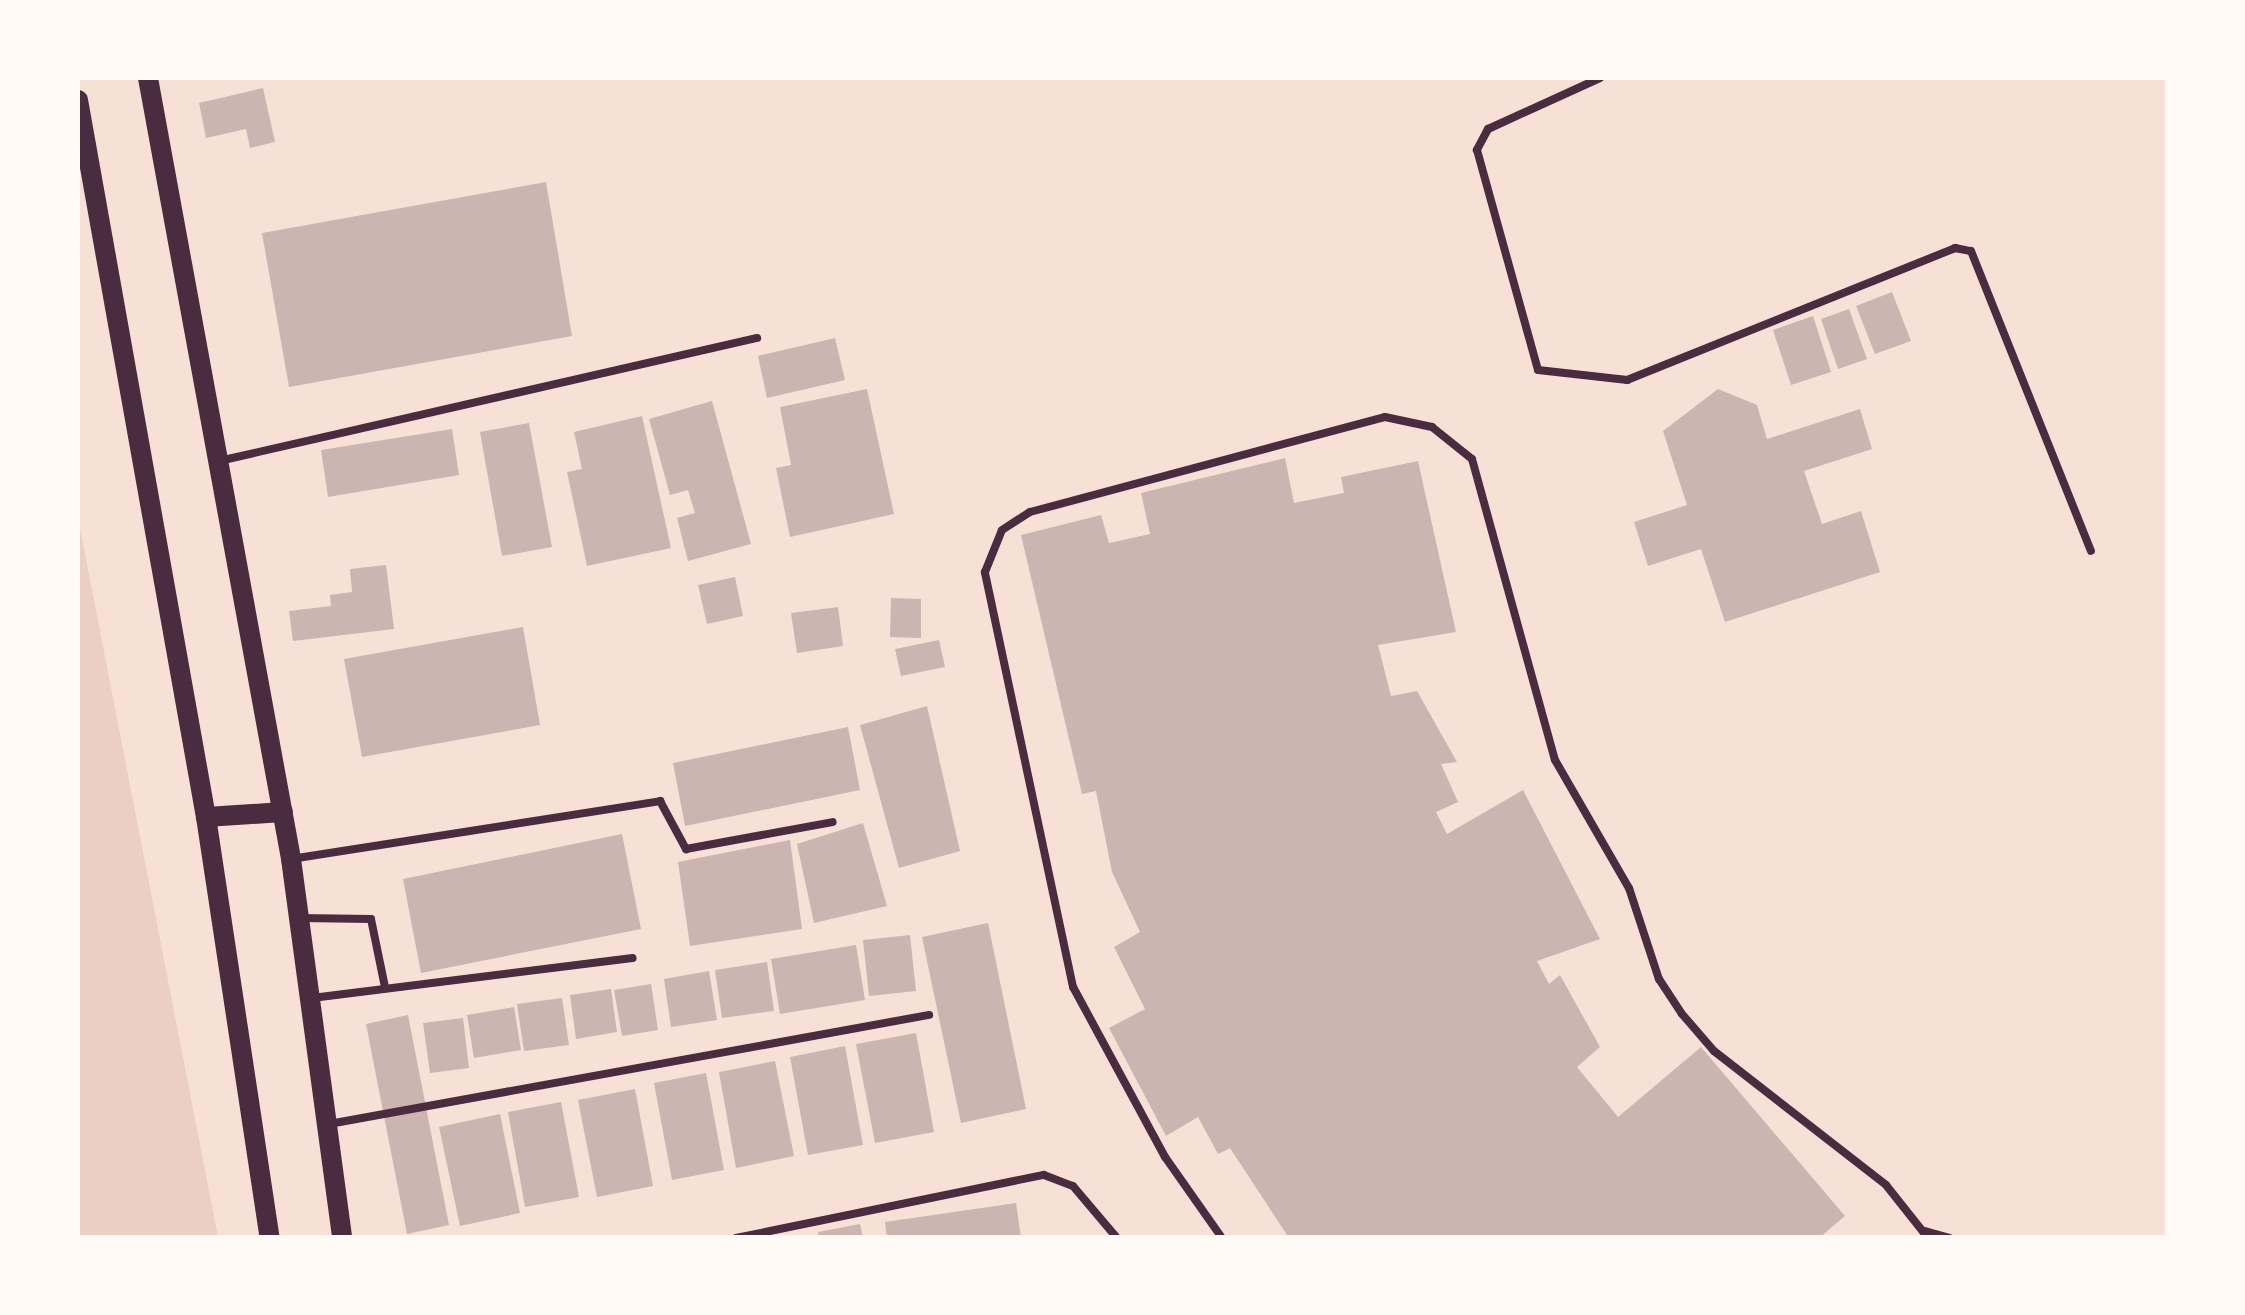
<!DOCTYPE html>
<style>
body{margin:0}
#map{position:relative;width:2245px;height:1315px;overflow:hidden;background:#f7e1d7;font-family:"Archivo Narrow",sans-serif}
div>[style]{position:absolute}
.green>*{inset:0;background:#ebcfc5}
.building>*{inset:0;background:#ccb4b1}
.service>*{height:8px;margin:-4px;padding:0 4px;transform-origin:4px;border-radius:4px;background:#4a2c40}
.secondary>*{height:20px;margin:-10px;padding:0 10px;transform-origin:10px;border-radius:10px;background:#4a2c40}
span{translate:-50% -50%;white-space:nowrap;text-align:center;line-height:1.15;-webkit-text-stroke:10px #fffaf5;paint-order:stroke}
.frame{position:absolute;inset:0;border:80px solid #fffaf5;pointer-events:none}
</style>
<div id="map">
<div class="green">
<i style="clip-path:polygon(78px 518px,218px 1237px,78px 1237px)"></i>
</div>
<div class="building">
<i style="clip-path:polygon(263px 88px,275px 142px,250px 148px,246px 129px,206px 138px,199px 103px)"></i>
<i style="clip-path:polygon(546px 182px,572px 336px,289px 387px,262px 233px)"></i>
<i style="clip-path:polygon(1892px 292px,1911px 341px,1875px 354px,1856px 306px)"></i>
<i style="clip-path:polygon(1849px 309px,1867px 359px,1838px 369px,1821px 319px)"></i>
<i style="clip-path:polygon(1813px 316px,1831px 372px,1791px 385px,1773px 330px)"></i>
<i style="clip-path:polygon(835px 338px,845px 380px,767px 398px,758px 356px)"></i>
<i style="clip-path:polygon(867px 389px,894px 514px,790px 537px,776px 468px,791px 465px,780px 407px)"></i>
<i style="clip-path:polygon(1718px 389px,1757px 405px,1767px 439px,1860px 409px,1872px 449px,1804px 471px,1822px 524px,1861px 511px,1880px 572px,1725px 622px,1701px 549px,1648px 566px,1634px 522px,1687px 505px,1663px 431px)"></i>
<i style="clip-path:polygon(712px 401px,751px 544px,688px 561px,677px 518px,695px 513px,688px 490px,670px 495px,649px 419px)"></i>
<i style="clip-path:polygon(642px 416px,671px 548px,587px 566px,567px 472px,582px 469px,574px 432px)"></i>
<i style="clip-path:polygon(529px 423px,552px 547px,502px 556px,480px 432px)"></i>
<i style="clip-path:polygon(452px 429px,459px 475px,328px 497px,321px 450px)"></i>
<i style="clip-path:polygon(1285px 458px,1294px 503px,1344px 493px,1341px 477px,1418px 461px,1456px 632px,1378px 645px,1391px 696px,1417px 691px,1457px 762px,1441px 764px,1458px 802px,1436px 812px,1447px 834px,1523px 790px,1600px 939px,1537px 961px,1549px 984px,1560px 975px,1600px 1047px,1577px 1067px,1618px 1117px,1701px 1047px,1845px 1216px,1819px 1238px,1289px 1238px,1230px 1148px,1218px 1154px,1198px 1117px,1166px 1136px,1109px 1028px,1145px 1009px,1114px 947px,1140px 932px,1112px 872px,1096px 791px,1082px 794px,1021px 535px,1101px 515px,1109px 543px,1150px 534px,1141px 493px)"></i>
<i style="clip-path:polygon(386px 565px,394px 629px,293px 641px,289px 611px,331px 606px,330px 595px,352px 592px,350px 569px)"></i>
<i style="clip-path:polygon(735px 577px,743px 616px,707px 624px,698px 585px)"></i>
<i style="clip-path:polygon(891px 598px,921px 599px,921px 638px,890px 637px)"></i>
<i style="clip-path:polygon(838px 607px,843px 646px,797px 653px,791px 613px)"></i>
<i style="clip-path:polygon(523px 627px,540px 725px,362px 757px,344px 659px)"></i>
<i style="clip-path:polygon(939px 640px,945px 667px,901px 676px,895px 649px)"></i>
<i style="clip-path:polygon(927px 706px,960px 851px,899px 868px,860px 725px)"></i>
<i style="clip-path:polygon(848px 727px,860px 790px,685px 826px,673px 763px)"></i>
<i style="clip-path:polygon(863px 823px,887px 906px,814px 923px,797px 844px)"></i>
<i style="clip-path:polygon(622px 834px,641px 929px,421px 973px,403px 879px)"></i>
<i style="clip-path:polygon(790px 840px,802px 929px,690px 946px,678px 862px)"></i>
<i style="clip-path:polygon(988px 923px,1026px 1109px,961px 1123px,922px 937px)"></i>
<i style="clip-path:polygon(910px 935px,916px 991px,869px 996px,863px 940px)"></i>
<i style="clip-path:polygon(856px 945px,865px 1000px,780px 1014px,771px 959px)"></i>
<i style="clip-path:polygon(767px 962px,774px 1011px,722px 1018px,715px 970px)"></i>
<i style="clip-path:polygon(709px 971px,717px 1020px,671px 1027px,664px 979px)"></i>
<i style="clip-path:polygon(651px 984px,658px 1030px,622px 1036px,614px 990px)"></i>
<i style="clip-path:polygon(611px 989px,617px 1032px,576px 1039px,570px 995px)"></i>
<i style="clip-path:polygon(562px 998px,569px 1045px,524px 1051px,517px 1004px)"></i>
<i style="clip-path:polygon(514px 1007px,521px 1050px,474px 1058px,467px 1015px)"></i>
<i style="clip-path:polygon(408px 1015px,449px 1225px,407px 1234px,366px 1024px)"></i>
<i style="clip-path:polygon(463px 1018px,469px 1068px,430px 1073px,423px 1023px)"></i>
<i style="clip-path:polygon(916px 1033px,934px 1132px,875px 1143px,856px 1044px)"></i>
<i style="clip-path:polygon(845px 1046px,863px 1145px,808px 1155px,790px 1057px)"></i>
<i style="clip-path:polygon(775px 1061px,794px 1156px,736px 1168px,719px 1072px)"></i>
<i style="clip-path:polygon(706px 1073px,724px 1170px,672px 1180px,654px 1083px)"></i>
<i style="clip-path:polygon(635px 1089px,653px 1186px,597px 1197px,578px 1100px)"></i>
<i style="clip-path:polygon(561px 1102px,579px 1197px,525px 1207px,508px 1112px)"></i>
<i style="clip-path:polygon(500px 1114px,520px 1213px,460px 1226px,439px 1127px)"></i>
<i style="clip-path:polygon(1016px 1203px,1021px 1238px,887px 1238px,885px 1222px)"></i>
<i style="clip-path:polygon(860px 1224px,863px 1238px,819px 1238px,818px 1232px)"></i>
</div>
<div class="service">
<i style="left:1600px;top:78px;width:123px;rotate:155.5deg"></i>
<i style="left:1488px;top:129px;width:24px;rotate:118deg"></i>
<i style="left:1477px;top:150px;width:228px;rotate:74.5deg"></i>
<i style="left:1538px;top:370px;width:90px;rotate:6.4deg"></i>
<i style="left:1627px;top:380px;width:354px;rotate:-21.9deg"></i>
<i style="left:1955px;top:248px;width:16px;rotate:11deg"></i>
<i style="left:1971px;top:251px;width:323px;rotate:68.2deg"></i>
<i style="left:219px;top:461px;width:552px;rotate:-12.88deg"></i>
<i style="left:291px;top:859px;width:374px;rotate:-8.9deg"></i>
<i style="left:660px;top:801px;width:55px;rotate:61.6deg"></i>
<i style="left:686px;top:849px;width:149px;rotate:-10.4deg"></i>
<i style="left:300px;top:918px;width:71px;rotate:0.8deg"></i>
<i style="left:371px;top:919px;width:69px;rotate:78.4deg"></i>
<i style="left:312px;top:998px;width:323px;rotate:-7.1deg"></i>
<i style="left:329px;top:1124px;width:610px;rotate:-10.3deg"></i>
<i style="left:1925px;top:1231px;width:26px;rotate:16deg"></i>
<i style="left:736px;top:1238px;width:314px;rotate:-11.6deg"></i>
<i style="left:1044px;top:1175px;width:31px;rotate:21deg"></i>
<i style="left:1073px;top:1186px;width:68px;rotate:49.8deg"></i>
<i style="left:1222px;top:1238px;width:99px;rotate:-125.1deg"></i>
<i style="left:1165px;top:1157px;width:193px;rotate:-118.4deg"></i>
<i style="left:1073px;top:987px;width:424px;rotate:-102deg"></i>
<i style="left:985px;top:572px;width:45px;rotate:-68deg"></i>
<i style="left:1002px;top:530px;width:33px;rotate:-33deg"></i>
<i style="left:1030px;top:512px;width:367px;rotate:-15deg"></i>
<i style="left:1385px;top:417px;width:48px;rotate:12deg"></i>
<i style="left:1432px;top:427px;width:51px;rotate:38.7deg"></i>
<i style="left:1472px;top:459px;width:312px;rotate:74.6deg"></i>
<i style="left:1555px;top:760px;width:148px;rotate:60deg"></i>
<i style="left:1629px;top:888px;width:96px;rotate:71.8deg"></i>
<i style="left:1659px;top:979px;width:42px;rotate:56.7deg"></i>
<i style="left:1682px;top:1014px;width:49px;rotate:49.1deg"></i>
<i style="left:1714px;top:1051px;width:218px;rotate:37.9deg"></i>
<i style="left:1886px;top:1185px;width:68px;rotate:51.6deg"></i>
</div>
<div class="secondary">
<i style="left:148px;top:78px;width:794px;rotate:79.62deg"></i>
<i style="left:291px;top:859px;width:382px;rotate:82.3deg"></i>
<i style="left:78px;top:100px;width:728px;rotate:79.88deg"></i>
<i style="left:206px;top:817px;width:426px;rotate:81.4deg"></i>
<i style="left:206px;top:817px;width:77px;rotate:-3.7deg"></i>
</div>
<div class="frame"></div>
</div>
